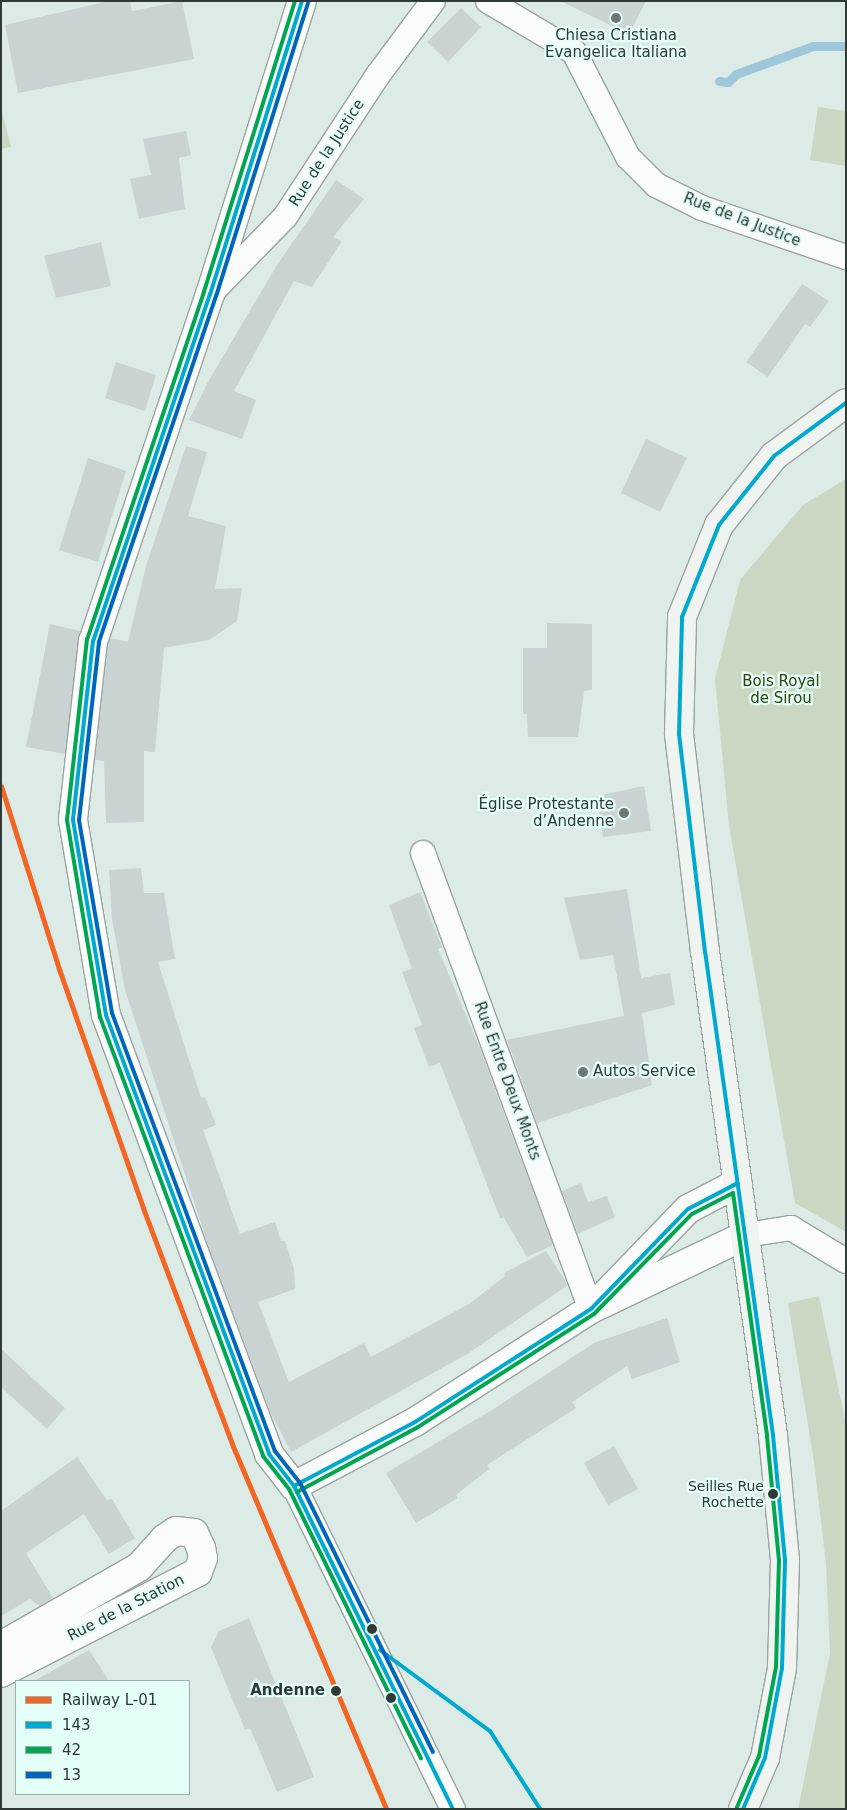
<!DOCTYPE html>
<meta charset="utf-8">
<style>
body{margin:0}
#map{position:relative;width:847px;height:1810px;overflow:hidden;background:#ddebe7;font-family:"DejaVu Sans",sans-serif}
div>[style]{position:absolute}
.green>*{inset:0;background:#cad8c3}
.stream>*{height:9px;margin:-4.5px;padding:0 4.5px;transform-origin:4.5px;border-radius:4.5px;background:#9ec7da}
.building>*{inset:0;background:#c8d3d2}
.roads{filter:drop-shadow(1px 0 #99a4a1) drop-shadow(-1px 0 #99a4a1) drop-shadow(0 1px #99a4a1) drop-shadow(0 -1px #99a4a1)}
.minor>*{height:24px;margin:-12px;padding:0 12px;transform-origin:12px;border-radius:12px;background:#fafcfb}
.tertiary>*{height:28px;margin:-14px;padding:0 14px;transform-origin:14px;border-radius:14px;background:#fafcfb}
.secondary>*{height:28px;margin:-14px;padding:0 14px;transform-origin:14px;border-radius:14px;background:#eff4f1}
.bus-1>*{height:4px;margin:-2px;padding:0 2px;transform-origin:2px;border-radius:2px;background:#00a9ce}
.bus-2>*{height:4px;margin:-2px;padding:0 2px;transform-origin:2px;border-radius:2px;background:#00a651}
.bus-3>*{height:4px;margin:-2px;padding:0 2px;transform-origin:2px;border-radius:2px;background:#0065bd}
.rail-1>*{height:5px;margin:-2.5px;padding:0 2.5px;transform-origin:2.5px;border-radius:2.5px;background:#f26522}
.dots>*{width:14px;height:14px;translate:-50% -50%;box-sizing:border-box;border:2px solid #e4fef8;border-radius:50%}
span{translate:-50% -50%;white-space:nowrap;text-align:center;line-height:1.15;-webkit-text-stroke:4.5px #e4fef8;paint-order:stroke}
.bus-label{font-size:14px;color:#2f3936}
.right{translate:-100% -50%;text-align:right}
.poi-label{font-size:15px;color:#2f3936}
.left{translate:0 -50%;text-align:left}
.street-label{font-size:15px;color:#2f3936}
.park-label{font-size:15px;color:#30410a}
.stop-label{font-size:15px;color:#2f3936;font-weight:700}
.frame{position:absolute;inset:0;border:2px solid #2f3936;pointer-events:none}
.legend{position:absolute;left:15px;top:1680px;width:175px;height:115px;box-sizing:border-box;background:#e4fef8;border:1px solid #9cafaa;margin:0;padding:6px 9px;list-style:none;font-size:15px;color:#2f3936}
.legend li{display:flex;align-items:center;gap:10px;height:25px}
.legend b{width:25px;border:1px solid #9cafaa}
</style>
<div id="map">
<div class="green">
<i style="clip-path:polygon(818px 107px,846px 111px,846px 166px,810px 160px)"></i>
<i style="clip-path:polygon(1px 108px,11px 147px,1px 149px)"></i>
<i style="clip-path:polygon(846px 479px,846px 1232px,795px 1203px,729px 826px,715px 679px,740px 580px,803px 505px)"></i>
<i style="clip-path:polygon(819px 1296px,846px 1424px,846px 1809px,798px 1809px,830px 1653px,826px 1565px,814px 1462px,788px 1303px)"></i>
</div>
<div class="stream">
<i style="left:719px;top:81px;width:9px;rotate:6deg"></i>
<i style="left:728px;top:82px;width:11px;rotate:-45deg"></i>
<i style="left:736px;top:74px;width:82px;rotate:-20deg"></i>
<i style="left:813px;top:46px;width:33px"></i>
</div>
<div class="building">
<i style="clip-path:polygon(109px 1px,130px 1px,132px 11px,182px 1px,194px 59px,18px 93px,5px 25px)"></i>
<i style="clip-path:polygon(560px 1px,646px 1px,629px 34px)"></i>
<i style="clip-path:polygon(461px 8px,481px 27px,448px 62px,427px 42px)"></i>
<i style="clip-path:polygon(186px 131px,191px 155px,179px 158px,185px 209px,139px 219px,130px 179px,151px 175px,143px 139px)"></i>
<i style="clip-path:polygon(336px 180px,364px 199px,333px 237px,342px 241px,312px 287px,294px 281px,234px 391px,256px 400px,242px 439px,189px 420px,209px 380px,277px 265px)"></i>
<i style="clip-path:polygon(101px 242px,111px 286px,56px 298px,44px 256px)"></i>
<i style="clip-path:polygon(802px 284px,829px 301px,810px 327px,805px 324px,768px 377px,746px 362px)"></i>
<i style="clip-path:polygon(116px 362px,156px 375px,145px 411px,105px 398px)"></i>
<i style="clip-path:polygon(646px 439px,687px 458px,660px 512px,621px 493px)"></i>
<i style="clip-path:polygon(186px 446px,207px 452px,188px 516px,226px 526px,215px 589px,242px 588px,237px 621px,209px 640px,164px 648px,155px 752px,144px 751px,144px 822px,106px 823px,104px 761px,95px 760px,108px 644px,110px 638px,128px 642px,146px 566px)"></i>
<i style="clip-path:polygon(88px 458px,126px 471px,98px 562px,59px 550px)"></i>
<i style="clip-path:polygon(547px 623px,592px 624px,592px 690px,584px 691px,578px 737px,528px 737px,527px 714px,523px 714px,523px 648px,547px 648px)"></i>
<i style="clip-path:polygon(50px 624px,80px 631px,65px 754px,26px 747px)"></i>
<i style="clip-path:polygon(644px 786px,651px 831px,603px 837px,597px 796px)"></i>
<i style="clip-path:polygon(141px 868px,144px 893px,164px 893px,175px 959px,158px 962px,201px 1098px,205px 1097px,216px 1125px,203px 1130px,240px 1234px,275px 1222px,281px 1241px,285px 1241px,294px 1269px,295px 1289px,258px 1302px,289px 1382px,364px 1343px,371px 1357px,469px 1304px,505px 1276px,504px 1273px,546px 1251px,568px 1285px,469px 1353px,291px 1452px,270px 1411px,208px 1245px,125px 990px,112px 919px,109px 870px)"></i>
<i style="clip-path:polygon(627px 889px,641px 978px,670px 973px,675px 1005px,642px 1013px,652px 1085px,537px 1123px,507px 1040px,624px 1016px,613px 955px,580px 960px,564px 898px)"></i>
<i style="clip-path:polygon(420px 892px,442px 947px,438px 949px,479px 1046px,553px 1245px,527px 1257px,504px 1218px,500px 1218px,440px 1063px,429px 1067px,414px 1028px,422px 1025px,402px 972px,412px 969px,389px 905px)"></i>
<i style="clip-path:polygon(581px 1183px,588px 1202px,607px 1196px,615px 1217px,578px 1234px,562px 1191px)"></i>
<i style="clip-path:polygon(667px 1318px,680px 1362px,632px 1379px,627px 1366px,572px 1402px,576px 1408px,487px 1465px,489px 1469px,456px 1495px,458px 1498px,416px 1523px,386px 1473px,492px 1410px,594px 1343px)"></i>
<i style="clip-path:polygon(1px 1349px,65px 1408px,47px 1429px,1px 1387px)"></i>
<i style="clip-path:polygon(614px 1446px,638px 1489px,608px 1505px,584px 1463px)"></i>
<i style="clip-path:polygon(77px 1457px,107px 1500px,112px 1499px,135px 1538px,109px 1554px,84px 1514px,26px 1553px,53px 1598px,40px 1606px,30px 1599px,1px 1616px,1px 1511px)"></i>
<i style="clip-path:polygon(249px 1618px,314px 1777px,277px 1792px,250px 1728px,245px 1730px,211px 1647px,219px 1631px)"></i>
<i style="clip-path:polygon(89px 1650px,109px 1681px,34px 1681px)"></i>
</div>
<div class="roads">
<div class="minor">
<i style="left:488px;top:1px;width:100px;rotate:30.7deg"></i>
<i style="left:574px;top:52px;width:118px;rotate:62.8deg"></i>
<i style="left:628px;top:157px;width:40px;rotate:45deg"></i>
<i style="left:656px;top:185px;width:51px;rotate:26.6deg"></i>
<i style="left:702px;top:208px;width:152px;rotate:18.8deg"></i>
<i style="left:210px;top:294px;width:107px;rotate:-45.8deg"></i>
<i style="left:285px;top:217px;width:170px;rotate:-56.8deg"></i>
<i style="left:378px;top:75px;width:92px;rotate:-53.4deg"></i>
<i style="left:423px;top:853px;width:486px;rotate:69.8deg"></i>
<i style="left:746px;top:1235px;width:46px;rotate:-8.8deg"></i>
<i style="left:791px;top:1228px;width:64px;rotate:31deg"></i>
<i style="left:294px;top:1486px;width:360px;rotate:63.8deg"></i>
</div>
<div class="tertiary">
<i style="left:302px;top:1px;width:307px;rotate:107.4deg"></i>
<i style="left:210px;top:294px;width:366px;rotate:108.6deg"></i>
<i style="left:93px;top:641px;width:180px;rotate:96.4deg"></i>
<i style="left:73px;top:820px;width:198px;rotate:80.4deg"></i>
<i style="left:106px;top:1015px;width:468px;rotate:69.6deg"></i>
<i style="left:269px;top:1454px;width:41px;rotate:52deg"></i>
<i style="left:294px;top:1486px;width:137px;rotate:-27.9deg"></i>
<i style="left:415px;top:1422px;width:209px;rotate:-32.7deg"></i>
<i style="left:591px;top:1309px;width:172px;rotate:-25.5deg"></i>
<i style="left:603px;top:1297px;width:122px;rotate:-46deg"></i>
<i style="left:688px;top:1209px;width:56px;rotate:-27.5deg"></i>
<i style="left:1px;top:1646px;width:159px;rotate:-29.8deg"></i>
<i style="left:139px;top:1567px;width:38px;rotate:-48deg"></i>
<i style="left:164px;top:1539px;width:14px;rotate:-34deg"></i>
<i style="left:176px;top:1531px;width:18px;rotate:6deg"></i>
<i style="left:194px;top:1533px;width:17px;rotate:65deg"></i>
<i style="left:201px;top:1548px;width:10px;rotate:79deg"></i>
<i style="left:203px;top:1558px;width:15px;rotate:110deg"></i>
<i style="left:198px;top:1572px;width:221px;rotate:152.9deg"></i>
</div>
<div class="secondary">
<i style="left:743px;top:1809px;width:56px;rotate:-66.7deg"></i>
<i style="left:765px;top:1758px;width:92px;rotate:-79.3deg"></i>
<i style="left:782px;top:1668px;width:108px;rotate:-88.4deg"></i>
<i style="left:785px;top:1560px;width:126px;rotate:-95.5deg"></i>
<i style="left:773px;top:1435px;width:488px;rotate:-98deg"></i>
<i style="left:705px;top:952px;width:220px;rotate:-96.8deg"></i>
<i style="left:679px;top:734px;width:117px;rotate:-88.5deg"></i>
<i style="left:682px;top:617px;width:99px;rotate:-68.1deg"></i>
<i style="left:719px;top:525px;width:88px;rotate:-51.4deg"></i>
<i style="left:774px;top:456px;width:89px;rotate:-36.4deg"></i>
</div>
</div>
<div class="bus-1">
<i style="left:302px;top:1px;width:307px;rotate:107.4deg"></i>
<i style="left:210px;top:294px;width:366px;rotate:108.6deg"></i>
<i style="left:93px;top:641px;width:180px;rotate:96.4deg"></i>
<i style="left:73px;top:820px;width:198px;rotate:80.4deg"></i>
<i style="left:106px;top:1015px;width:468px;rotate:69.6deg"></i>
<i style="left:269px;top:1454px;width:41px;rotate:52deg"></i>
<i style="left:294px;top:1486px;width:360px;rotate:63.8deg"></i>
<i style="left:294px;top:1486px;width:137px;rotate:-27.9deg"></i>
<i style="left:415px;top:1422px;width:209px;rotate:-32.7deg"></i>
<i style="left:591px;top:1309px;width:139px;rotate:-45.9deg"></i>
<i style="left:688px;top:1209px;width:56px;rotate:-27.5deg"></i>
<i style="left:380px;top:1650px;width:137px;rotate:36.4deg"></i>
<i style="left:490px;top:1731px;width:93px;rotate:57.3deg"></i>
<i style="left:743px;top:1809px;width:56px;rotate:-66.7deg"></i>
<i style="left:765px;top:1758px;width:92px;rotate:-79.3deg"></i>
<i style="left:782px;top:1668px;width:108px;rotate:-88.4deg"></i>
<i style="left:785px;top:1560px;width:126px;rotate:-95.5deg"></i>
<i style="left:773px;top:1435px;width:488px;rotate:-98deg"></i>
<i style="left:705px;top:952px;width:220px;rotate:-96.8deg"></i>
<i style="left:679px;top:734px;width:117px;rotate:-88.5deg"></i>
<i style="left:682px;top:617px;width:99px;rotate:-68.1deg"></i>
<i style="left:719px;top:525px;width:88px;rotate:-51.4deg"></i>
<i style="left:774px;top:456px;width:89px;rotate:-36.4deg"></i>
</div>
<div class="bus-2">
<i style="left:295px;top:1px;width:305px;rotate:107.4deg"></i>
<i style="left:204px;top:292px;width:366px;rotate:108.6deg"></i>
<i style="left:87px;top:639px;width:182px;rotate:96.3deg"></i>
<i style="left:67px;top:820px;width:200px;rotate:80.5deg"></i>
<i style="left:100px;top:1017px;width:468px;rotate:69.6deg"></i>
<i style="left:263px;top:1456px;width:42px;rotate:51.8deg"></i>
<i style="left:289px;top:1489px;width:300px;rotate:63.9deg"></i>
<i style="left:297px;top:1492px;width:137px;rotate:-28.2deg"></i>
<i style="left:418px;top:1427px;width:209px;rotate:-32.7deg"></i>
<i style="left:594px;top:1314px;width:140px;rotate:-45.6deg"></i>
<i style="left:692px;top:1214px;width:46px;rotate:-27.1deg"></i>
<i style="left:733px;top:1193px;width:245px;rotate:82deg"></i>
<i style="left:767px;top:1436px;width:125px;rotate:84.5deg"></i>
<i style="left:779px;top:1560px;width:107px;rotate:91.6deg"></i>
<i style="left:776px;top:1667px;width:91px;rotate:100.8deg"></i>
<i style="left:759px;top:1756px;width:56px;rotate:113.3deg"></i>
</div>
<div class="bus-3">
<i style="left:308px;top:3px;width:307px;rotate:107.4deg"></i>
<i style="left:216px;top:296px;width:365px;rotate:108.7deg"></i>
<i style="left:99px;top:642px;width:179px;rotate:96.4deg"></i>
<i style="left:79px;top:820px;width:196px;rotate:80.3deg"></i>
<i style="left:112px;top:1013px;width:467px;rotate:69.6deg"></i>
<i style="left:275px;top:1451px;width:41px;rotate:52deg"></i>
<i style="left:300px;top:1483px;width:300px;rotate:63.7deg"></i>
</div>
<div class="rail-1">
<i style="left:1px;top:786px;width:192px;rotate:72.4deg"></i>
<i style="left:59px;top:969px;width:253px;rotate:70.6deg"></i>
<i style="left:143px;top:1208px;width:260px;rotate:69.3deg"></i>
<i style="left:235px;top:1451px;width:389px;rotate:67.1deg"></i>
</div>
<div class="dots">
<i style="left:616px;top:18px;background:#6c7774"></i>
<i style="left:624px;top:813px;background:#6c7774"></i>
<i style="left:583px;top:1072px;background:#6c7774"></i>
<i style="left:773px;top:1494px;background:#2f3936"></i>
<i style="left:372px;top:1629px;background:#2f3936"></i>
<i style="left:336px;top:1691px;background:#2f3936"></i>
<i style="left:391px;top:1698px;background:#2f3936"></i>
</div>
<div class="bus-label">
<span class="right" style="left:764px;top:1494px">Seilles Rue<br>Rochette</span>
</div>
<div class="poi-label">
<span style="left:616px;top:44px">Chiesa Cristiana<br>Evangelica Italiana</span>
<span class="right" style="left:614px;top:813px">Église Protestante<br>d’Andenne</span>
<span class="left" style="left:593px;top:1072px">Autos Service</span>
</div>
<div class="street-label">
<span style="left:327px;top:153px;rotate:-57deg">Rue de la Justice</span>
<span style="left:742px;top:220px;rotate:21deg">Rue de la Justice</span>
<span style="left:507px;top:1081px;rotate:70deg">Rue Entre Deux Monts</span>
<span style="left:126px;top:1608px;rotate:-27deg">Rue de la Station</span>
</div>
<div class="park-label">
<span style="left:781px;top:690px">Bois Royal<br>de Sirou</span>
</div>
<div class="stop-label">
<span class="right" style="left:325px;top:1691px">Andenne</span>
</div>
<div class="frame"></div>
<ul class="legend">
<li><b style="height:6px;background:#f26522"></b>Railway L-01</li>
<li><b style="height:6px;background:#00a9ce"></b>143</li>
<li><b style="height:6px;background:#00a651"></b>42</li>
<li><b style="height:6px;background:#0065bd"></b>13</li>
</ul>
</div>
